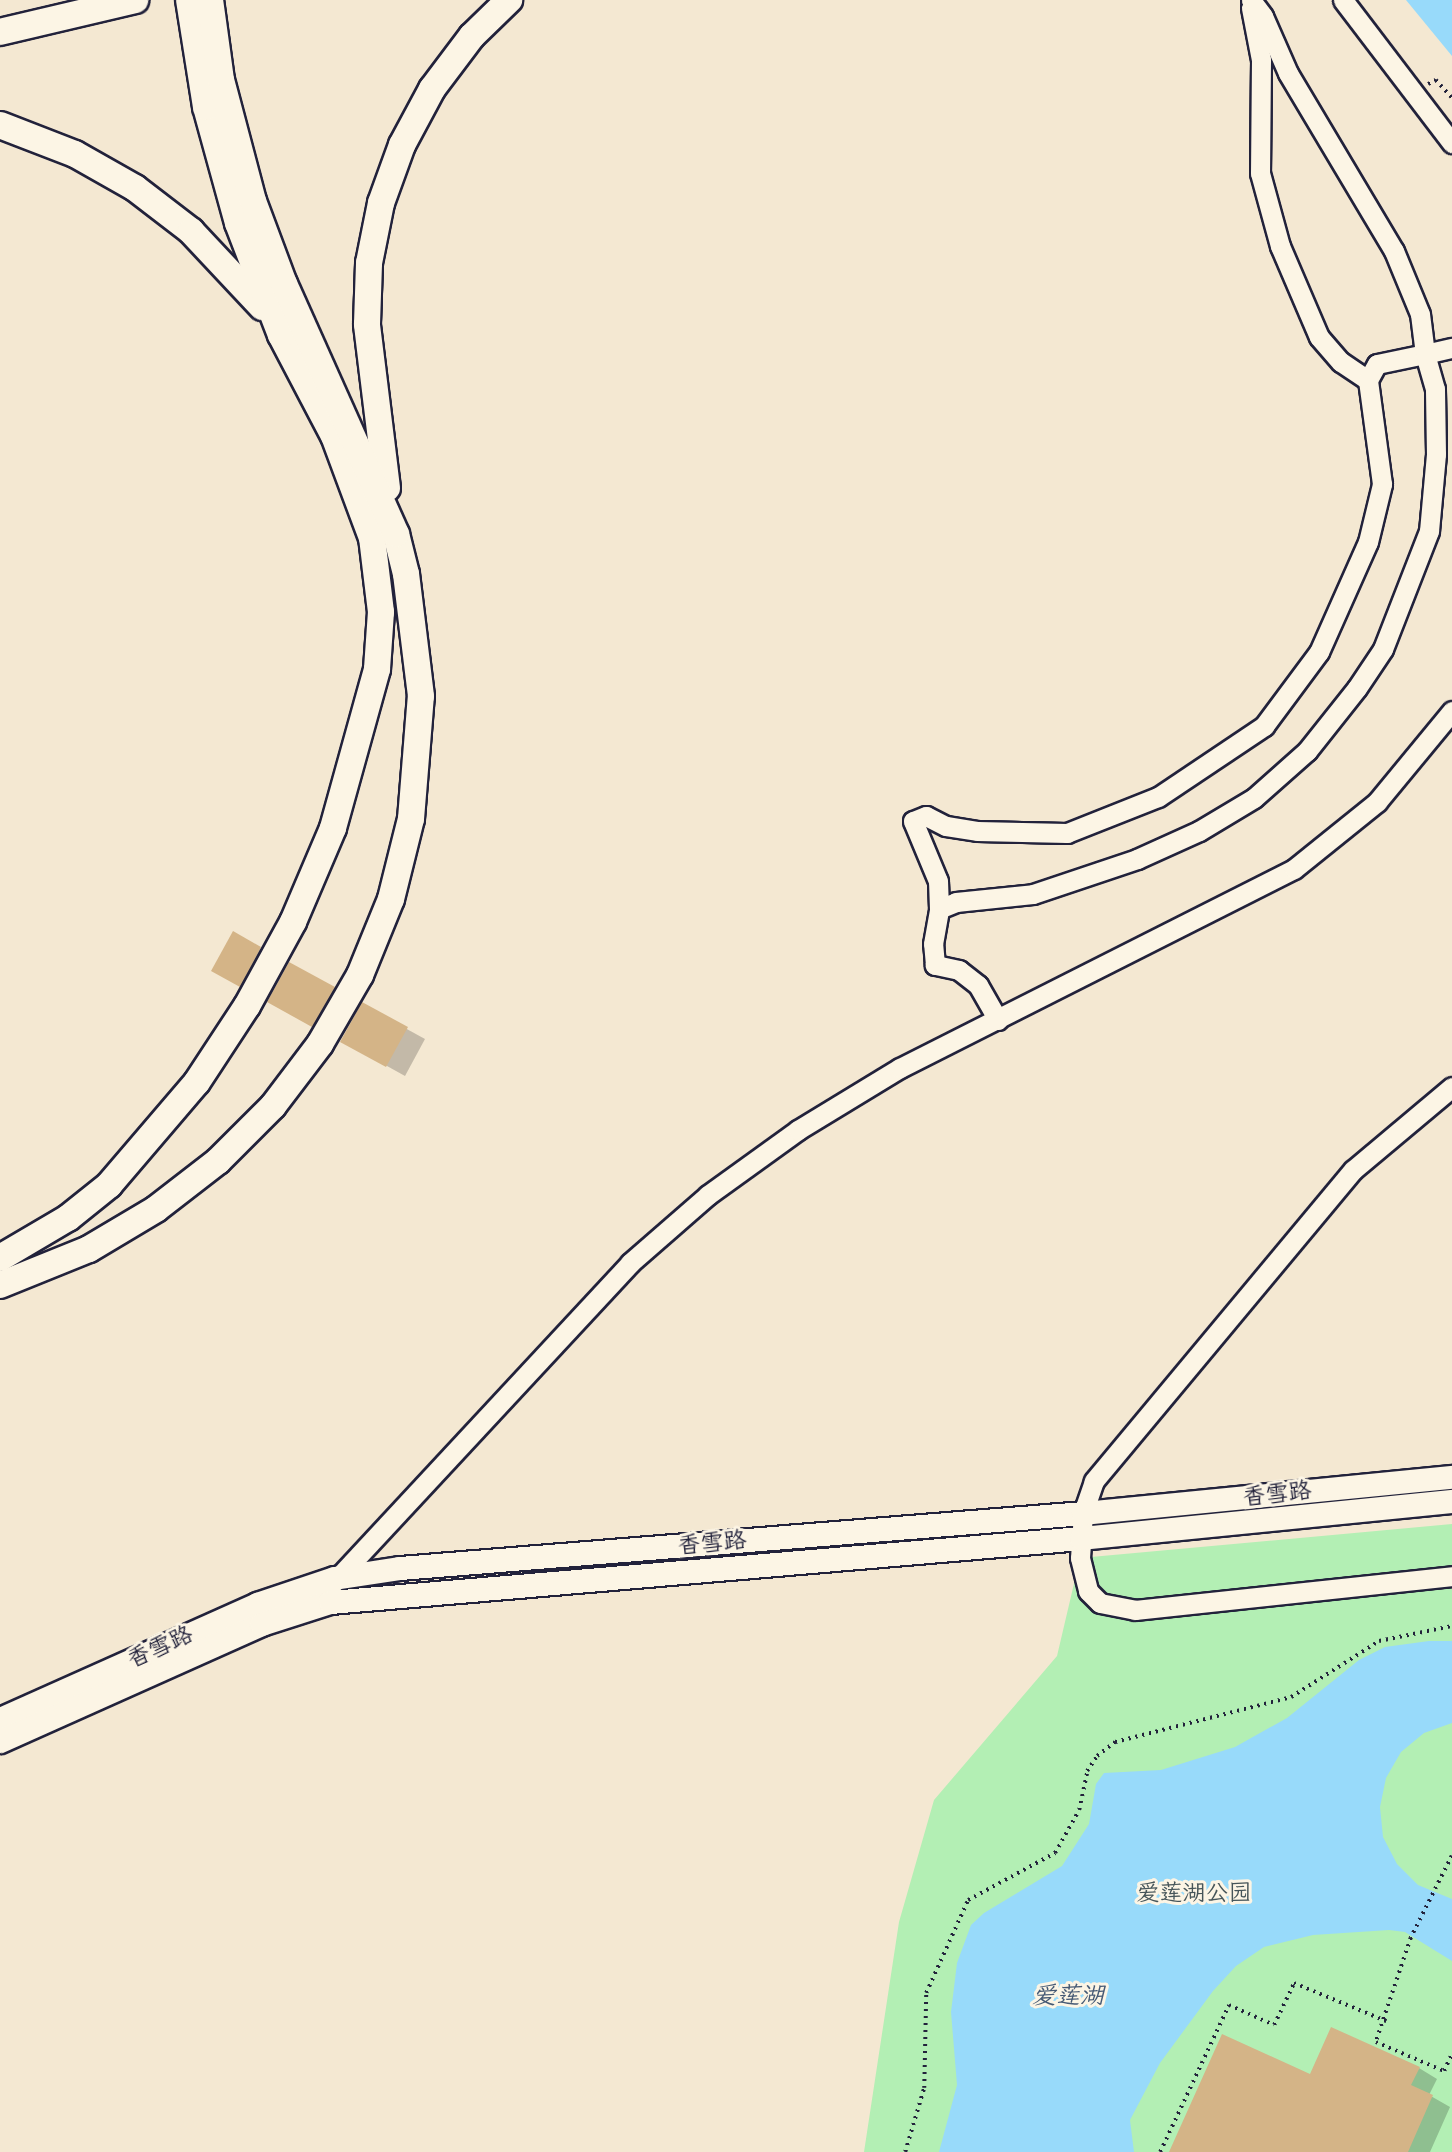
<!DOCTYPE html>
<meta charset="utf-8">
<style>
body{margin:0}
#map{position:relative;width:1452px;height:2152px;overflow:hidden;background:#f4e8d2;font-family:Pangolin,"LXGW WenKai TC",sans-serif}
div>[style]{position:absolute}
.green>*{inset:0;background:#b3efb4}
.water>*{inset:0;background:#98dafa}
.shadow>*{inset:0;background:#0003}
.building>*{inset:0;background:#d4b487}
.path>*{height:3.5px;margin-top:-1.75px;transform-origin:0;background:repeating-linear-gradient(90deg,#22223b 0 2px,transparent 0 7px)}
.roads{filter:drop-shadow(2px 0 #22223b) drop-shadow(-2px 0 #22223b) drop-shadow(0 2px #22223b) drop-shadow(0 -2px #22223b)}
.minor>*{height:19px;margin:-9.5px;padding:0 9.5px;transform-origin:9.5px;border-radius:9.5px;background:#fcf5e5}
.major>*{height:23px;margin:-11.5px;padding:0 11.5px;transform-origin:11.5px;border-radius:11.5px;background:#fcf5e5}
.highway>*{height:26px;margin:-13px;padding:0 13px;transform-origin:13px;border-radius:13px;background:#fcf5e5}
span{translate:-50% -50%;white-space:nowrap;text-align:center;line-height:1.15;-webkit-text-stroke:6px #fcf5e5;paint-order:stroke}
.street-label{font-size:23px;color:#22223b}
.park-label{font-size:23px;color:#465559}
.water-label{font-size:24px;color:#455974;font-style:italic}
</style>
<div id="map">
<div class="green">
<i style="clip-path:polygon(1452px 1524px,1452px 2152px,864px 2152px,899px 1922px,934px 1800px,1057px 1656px,1080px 1558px)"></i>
</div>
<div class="water">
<i style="clip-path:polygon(1406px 0,1452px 0,1452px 56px)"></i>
<i style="clip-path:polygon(1429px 1641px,1452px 1641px,1452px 1723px,1424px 1733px,1401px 1752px,1386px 1778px,1380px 1807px,1383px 1837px,1397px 1864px,1418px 1885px,1452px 1899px,1452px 1961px,1405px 1932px,1389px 1930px,1313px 1935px,1264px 1947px,1236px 1966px,1213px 1991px,1160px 2063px,1130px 2120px,1134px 2152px,939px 2152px,957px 2085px,951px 2012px,957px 1963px,971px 1925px,984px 1913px,1062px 1866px,1089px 1824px,1096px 1784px,1104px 1773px,1161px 1770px,1235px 1747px,1287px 1718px,1359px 1660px,1385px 1647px)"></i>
</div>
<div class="shadow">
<i style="clip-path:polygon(234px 934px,278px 959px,258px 996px,213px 970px)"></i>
<i style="clip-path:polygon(290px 964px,352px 999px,331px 1035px,270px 1001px)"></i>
<i style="clip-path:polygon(363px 1005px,425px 1039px,405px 1076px,342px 1041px)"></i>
<i style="clip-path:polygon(1419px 2068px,1437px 2079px,1429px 2095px,1450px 2107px,1430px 2152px,1171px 2152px,1311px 2076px)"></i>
</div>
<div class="building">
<i style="clip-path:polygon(233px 931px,261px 947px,240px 987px,211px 971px)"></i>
<i style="clip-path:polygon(289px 962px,335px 987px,312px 1027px,267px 1002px)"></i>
<i style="clip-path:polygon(362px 1002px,408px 1027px,386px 1067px,340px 1042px)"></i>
<i style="clip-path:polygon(1331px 2027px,1420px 2067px,1411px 2085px,1433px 2095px,1408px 2152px,1169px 2152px,1222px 2034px,1310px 2074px)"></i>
</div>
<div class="path">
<i style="left:1428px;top:84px;width:9px;rotate:-27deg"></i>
<i style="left:1436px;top:80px;width:24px;rotate:48deg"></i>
<i style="left:1452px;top:1856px;width:92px;rotate:116.6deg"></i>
<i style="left:1411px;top:1938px;width:110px;rotate:108.6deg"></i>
<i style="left:1376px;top:2042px;width:74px;rotate:23.1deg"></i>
<i style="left:1444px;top:2071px;width:20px;rotate:-66deg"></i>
<i style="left:905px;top:2152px;width:67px;rotate:-73.5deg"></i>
<i style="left:924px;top:2088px;width:95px;rotate:-88.8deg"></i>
<i style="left:926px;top:1993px;width:102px;rotate:-65.7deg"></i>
<i style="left:968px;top:1900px;width:99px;rotate:-28.4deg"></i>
<i style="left:1055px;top:1853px;width:49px;rotate:-60.8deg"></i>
<i style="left:1079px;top:1810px;width:40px;rotate:-78deg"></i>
<i style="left:1087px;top:1771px;width:18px;rotate:-56deg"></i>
<i style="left:1097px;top:1756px;width:23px;rotate:-38deg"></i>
<i style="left:1115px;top:1742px;width:182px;rotate:-14.3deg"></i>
<i style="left:1291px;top:1697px;width:104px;rotate:-32.5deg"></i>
<i style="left:1379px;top:1641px;width:75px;rotate:-11.6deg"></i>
<i style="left:1160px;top:2152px;width:162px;rotate:-64.9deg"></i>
<i style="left:1229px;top:2005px;width:49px;rotate:24deg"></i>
<i style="left:1274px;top:2025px;width:47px;rotate:-64.5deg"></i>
<i style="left:1294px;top:1983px;width:100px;rotate:22.4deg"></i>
</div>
<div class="roads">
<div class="minor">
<i style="left:1343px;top:0;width:180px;rotate:52.7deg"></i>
<i style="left:1251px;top:8px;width:53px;rotate:79.1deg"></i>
<i style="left:1261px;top:60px;width:113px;rotate:90.5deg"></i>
<i style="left:1260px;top:173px;width:76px;rotate:74.7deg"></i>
<i style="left:1280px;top:246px;width:99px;rotate:66.8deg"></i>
<i style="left:1319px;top:337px;width:33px;rotate:49deg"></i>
<i style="left:1341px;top:362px;width:32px;rotate:34deg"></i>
<i style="left:939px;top:909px;width:28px;rotate:-92deg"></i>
<i style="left:938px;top:881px;width:65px;rotate:-112.6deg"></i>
<i style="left:913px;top:821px;width:14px;rotate:-21deg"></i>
<i style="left:926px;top:816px;width:22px;rotate:27deg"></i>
<i style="left:946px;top:826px;width:31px;rotate:9deg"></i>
<i style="left:977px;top:831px;width:90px;rotate:1.3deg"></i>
<i style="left:1067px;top:833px;width:98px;rotate:-21.6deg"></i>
<i style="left:1158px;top:797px;width:128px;rotate:-33.8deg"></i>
<i style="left:1264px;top:726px;width:92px;rotate:-53.4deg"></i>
<i style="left:1319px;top:652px;width:120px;rotate:-66deg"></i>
<i style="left:1368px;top:542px;width:60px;rotate:-76.4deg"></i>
<i style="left:1382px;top:484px;width:105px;rotate:-97.7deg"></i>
<i style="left:1368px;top:380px;width:18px;rotate:-61deg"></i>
<i style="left:1377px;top:364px;width:49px;rotate:-11.8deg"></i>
<i style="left:1425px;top:354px;width:40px;rotate:-97.1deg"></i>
<i style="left:1420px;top:314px;width:68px;rotate:-112.4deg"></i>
<i style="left:1394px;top:251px;width:207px;rotate:-120.8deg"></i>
<i style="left:1288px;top:73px;width:62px;rotate:-113.7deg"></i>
<i style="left:1263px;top:16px;width:20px;rotate:-127deg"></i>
<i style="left:998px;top:1020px;width:40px;rotate:-119.7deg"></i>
<i style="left:978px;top:985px;width:24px;rotate:-142deg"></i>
<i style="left:959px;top:970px;width:25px;rotate:-168deg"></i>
<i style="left:935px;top:965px;width:21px;rotate:-95deg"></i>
<i style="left:933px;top:944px;width:36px;rotate:-80deg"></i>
<i style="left:939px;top:909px;width:18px;rotate:-22deg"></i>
<i style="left:956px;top:902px;width:77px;rotate:-5.9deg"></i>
<i style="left:1033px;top:894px;width:110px;rotate:-18.6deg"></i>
<i style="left:1137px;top:859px;width:68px;rotate:-24.3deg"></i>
<i style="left:1199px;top:831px;width:64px;rotate:-31deg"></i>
<i style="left:1254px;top:798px;width:71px;rotate:-41.6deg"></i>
<i style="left:1307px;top:751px;width:80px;rotate:-51.6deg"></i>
<i style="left:1357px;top:688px;width:47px;rotate:-56.3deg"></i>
<i style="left:1383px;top:649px;width:127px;rotate:-68.7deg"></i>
<i style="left:1429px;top:531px;width:77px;rotate:-84.8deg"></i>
<i style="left:1436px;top:454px;width:65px;rotate:-90.9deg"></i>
<i style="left:1435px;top:389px;width:36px;rotate:-106deg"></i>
<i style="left:1425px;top:354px;width:28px;rotate:-13deg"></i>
<i style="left:1452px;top:1087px;width:129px;rotate:140deg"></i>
<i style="left:1353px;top:1170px;width:405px;rotate:129.8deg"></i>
<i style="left:1094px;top:1481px;width:34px;rotate:109deg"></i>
<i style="left:1083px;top:1513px;width:45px;rotate:93.8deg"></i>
<i style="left:1080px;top:1558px;width:34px;rotate:76deg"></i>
<i style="left:1088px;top:1591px;width:17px;rotate:45deg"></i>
<i style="left:1100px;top:1603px;width:36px;rotate:11deg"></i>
<i style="left:1135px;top:1610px;width:319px;rotate:-6.1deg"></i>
<i style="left:332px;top:1584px;width:438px;rotate:-47.1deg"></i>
<i style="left:630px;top:1263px;width:103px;rotate:-41.1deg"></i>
<i style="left:708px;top:1195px;width:111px;rotate:-35.8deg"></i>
<i style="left:798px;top:1130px;width:119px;rotate:-31.3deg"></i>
<i style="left:900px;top:1068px;width:441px;rotate:-26.8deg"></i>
<i style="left:1294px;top:869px;width:107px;rotate:-38.9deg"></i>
<i style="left:1377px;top:802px;width:118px;rotate:-50.5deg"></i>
</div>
<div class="major">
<i style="left:0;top:1719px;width:282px;rotate:-24.1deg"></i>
<i style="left:257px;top:1604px;width:81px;rotate:-18.7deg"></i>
<i style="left:334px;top:1578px;width:67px;rotate:-8.6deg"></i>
<i style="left:400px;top:1568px;width:685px;rotate:-4.6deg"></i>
<i style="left:1083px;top:1513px;width:371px;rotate:-5.6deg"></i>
<i style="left:0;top:1741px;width:286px;rotate:-24.1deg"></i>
<i style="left:261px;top:1624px;width:72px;rotate:-17.7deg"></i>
<i style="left:330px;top:1602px;width:754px;rotate:-4.87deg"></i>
<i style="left:1081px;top:1538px;width:373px;rotate:-5.7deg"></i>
</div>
<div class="highway">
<i style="left:0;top:32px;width:139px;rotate:-13.3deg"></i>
<i style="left:0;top:125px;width:80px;rotate:21.1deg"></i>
<i style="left:75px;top:154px;width:69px;rotate:29.5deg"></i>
<i style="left:135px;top:188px;width:71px;rotate:37.5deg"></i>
<i style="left:191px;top:231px;width:104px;rotate:46.9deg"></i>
<i style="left:387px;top:488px;width:165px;rotate:-97deg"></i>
<i style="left:367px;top:324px;width:61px;rotate:-88.1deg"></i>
<i style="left:369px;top:263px;width:61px;rotate:-78.7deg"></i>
<i style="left:381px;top:203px;width:62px;rotate:-70.1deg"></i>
<i style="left:402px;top:145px;width:64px;rotate:-61.8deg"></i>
<i style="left:432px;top:89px;width:66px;rotate:-53deg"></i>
<i style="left:472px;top:36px;width:52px;rotate:-44.2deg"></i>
<i style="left:0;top:1258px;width:79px;rotate:-30.5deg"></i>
<i style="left:68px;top:1218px;width:53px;rotate:-38.8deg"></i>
<i style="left:109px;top:1185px;width:135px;rotate:-49.5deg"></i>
<i style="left:197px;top:1082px;width:91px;rotate:-56.7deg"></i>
<i style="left:247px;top:1006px;width:96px;rotate:-61.3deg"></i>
<i style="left:293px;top:922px;width:102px;rotate:-66.9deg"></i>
<i style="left:333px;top:828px;width:165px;rotate:-74.5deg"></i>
<i style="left:377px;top:669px;width:57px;rotate:-86deg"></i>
<i style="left:381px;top:612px;width:75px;rotate:-96.9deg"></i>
<i style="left:372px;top:538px;width:109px;rotate:-110.4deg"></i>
<i style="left:334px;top:436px;width:114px;rotate:-117.7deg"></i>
<i style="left:281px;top:335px;width:120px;rotate:-111deg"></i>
<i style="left:238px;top:223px;width:120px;rotate:-105.4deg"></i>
<i style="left:206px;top:107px;width:108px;rotate:-99deg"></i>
<i style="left:0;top:1285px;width:96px;rotate:-22deg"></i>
<i style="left:89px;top:1249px;width:78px;rotate:-30.8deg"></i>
<i style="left:156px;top:1209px;width:78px;rotate:-37.7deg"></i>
<i style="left:218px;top:1161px;width:78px;rotate:-45deg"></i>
<i style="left:273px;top:1106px;width:78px;rotate:-52.8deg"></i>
<i style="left:320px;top:1044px;width:80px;rotate:-59.9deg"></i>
<i style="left:360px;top:975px;width:82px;rotate:-67.8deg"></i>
<i style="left:391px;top:899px;width:82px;rotate:-76deg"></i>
<i style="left:411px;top:819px;width:123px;rotate:-85.4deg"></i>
<i style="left:421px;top:696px;width:123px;rotate:-97deg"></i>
<i style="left:406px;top:574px;width:41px;rotate:-104deg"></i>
<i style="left:396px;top:534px;width:274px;rotate:-114.1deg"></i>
<i style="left:284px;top:284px;width:89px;rotate:-110.5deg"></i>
<i style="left:253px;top:201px;width:125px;rotate:-104.8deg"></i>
<i style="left:221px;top:80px;width:81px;rotate:-97.8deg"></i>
</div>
</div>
<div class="street-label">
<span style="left:1277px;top:1494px;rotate:-6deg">香雪路</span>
<span style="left:712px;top:1543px;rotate:-5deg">香雪路</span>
<span style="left:160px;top:1647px;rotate:-24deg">香雪路</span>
</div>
<div class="park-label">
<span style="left:1194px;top:1893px">爱莲湖公园</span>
</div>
<div class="water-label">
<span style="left:1068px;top:1996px">爱莲湖</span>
</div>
</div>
